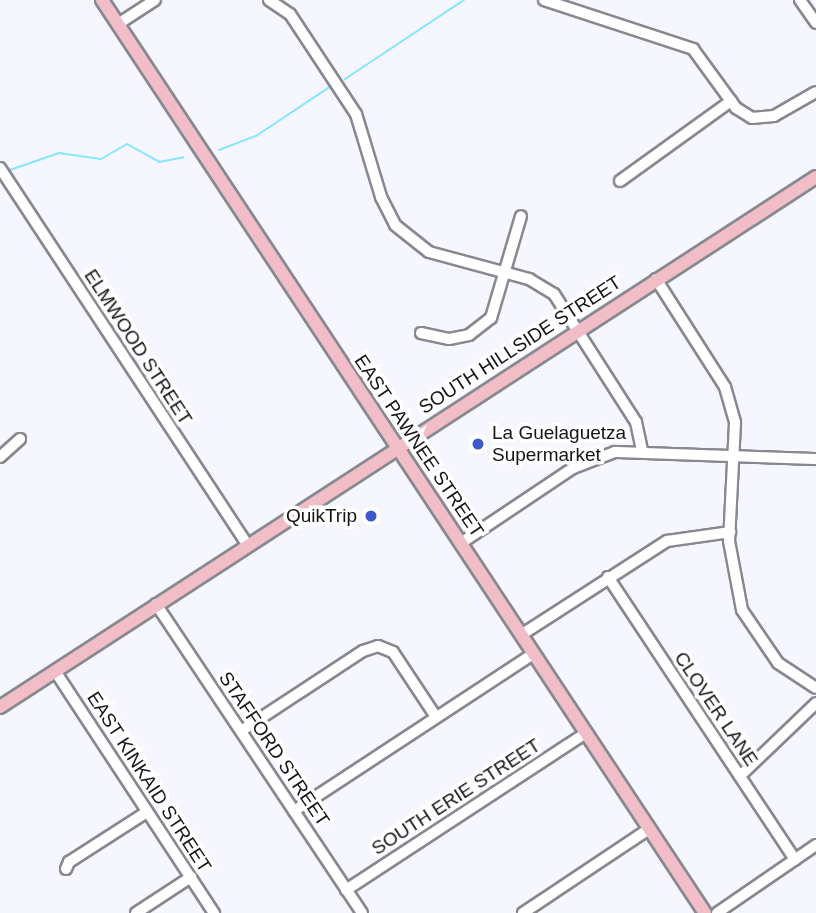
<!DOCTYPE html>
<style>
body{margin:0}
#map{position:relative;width:816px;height:913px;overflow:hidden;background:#f6f6ff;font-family:Arial,sans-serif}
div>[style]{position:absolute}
.stream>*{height:2px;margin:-1px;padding:0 1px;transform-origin:1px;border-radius:1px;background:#88e5fe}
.roads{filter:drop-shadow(2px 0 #888990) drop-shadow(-2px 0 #888990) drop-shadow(0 2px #888990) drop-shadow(0 -2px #888990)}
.minor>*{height:10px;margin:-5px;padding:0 5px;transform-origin:5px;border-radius:5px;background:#fff}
.major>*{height:12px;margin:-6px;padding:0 6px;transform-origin:6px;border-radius:6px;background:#f1bec8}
.dots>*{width:19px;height:19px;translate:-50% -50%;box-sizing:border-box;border:4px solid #fff;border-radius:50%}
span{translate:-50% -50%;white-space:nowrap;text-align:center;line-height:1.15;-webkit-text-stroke:7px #fff;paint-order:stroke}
.street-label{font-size:19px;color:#151518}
.poi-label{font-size:19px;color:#151518}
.left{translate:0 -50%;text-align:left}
.right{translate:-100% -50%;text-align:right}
</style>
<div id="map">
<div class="stream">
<i style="left:345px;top:79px;width:143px;rotate:-33.6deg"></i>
<i style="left:219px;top:150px;width:40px;rotate:-21deg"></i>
<i style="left:256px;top:136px;width:90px;rotate:-33.7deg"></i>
<i style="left:7px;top:171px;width:55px;rotate:-19.1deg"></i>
<i style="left:59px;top:153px;width:42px;rotate:8.1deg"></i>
<i style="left:101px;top:159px;width:30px;rotate:-30deg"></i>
<i style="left:127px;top:144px;width:37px;rotate:29deg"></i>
<i style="left:159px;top:162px;width:25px;rotate:-11deg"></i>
</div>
<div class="roads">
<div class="minor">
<i style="left:269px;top:0;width:25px;rotate:34deg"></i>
<i style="left:290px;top:14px;width:120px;rotate:56.6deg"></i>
<i style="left:356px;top:114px;width:87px;rotate:73.2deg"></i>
<i style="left:381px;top:197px;width:31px;rotate:63deg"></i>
<i style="left:395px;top:225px;width:43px;rotate:38.5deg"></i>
<i style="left:429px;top:252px;width:104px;rotate:15.1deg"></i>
<i style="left:529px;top:279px;width:29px;rotate:31deg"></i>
<i style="left:554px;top:294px;width:152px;rotate:57.4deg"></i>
<i style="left:636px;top:422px;width:29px;rotate:78deg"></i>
<i style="left:544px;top:0;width:157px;rotate:18.2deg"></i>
<i style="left:693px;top:49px;width:73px;rotate:53.9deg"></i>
<i style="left:736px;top:108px;width:19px;rotate:32deg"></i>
<i style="left:752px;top:118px;width:22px;rotate:-5deg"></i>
<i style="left:774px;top:116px;width:48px;rotate:-29.7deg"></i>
<i style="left:800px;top:0;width:28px;rotate:55deg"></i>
<i style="left:118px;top:24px;width:44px;rotate:-33deg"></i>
<i style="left:0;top:168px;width:451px;rotate:56.7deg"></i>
<i style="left:620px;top:181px;width:137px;rotate:-35.8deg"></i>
<i style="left:656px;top:279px;width:128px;rotate:57.4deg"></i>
<i style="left:725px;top:387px;width:37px;rotate:74deg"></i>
<i style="left:735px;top:423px;width:118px;rotate:92.9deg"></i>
<i style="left:729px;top:541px;width:70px;rotate:79.3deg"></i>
<i style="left:742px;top:610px;width:64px;rotate:55.8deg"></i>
<i style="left:778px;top:663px;width:45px;rotate:33.3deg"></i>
<i style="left:421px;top:333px;width:29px;rotate:12deg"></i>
<i style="left:449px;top:339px;width:20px;rotate:-11deg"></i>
<i style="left:469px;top:335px;width:28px;rotate:-38deg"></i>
<i style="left:491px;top:318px;width:106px;rotate:-73.6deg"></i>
<i style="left:0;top:457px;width:27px;rotate:-42deg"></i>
<i style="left:461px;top:543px;width:135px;rotate:-33.8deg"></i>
<i style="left:573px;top:468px;width:45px;rotate:-20.9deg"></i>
<i style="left:615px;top:452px;width:201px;rotate:2deg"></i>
<i style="left:608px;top:577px;width:339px;rotate:56.5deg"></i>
<i style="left:156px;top:604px;width:371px;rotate:56.3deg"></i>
<i style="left:521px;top:635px;width:174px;rotate:-32.8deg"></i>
<i style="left:667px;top:541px;width:64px;rotate:-8.1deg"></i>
<i style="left:55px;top:671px;width:290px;rotate:56.7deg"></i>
<i style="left:241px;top:731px;width:146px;rotate:-33.3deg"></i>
<i style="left:363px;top:651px;width:16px;rotate:-18deg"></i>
<i style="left:378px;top:646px;width:16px;rotate:22deg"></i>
<i style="left:393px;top:652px;width:78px;rotate:56.5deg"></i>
<i style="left:740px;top:776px;width:105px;rotate:-43.8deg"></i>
<i style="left:294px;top:811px;width:286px;rotate:-33.3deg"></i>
<i style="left:66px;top:869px;width:8px;rotate:-67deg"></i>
<i style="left:69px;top:862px;width:93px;rotate:-32.7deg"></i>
<i style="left:346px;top:890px;width:287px;rotate:-33.2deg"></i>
<i style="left:136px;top:913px;width:66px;rotate:-33.2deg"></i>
<i style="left:523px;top:913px;width:151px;rotate:-33.7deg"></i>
<i style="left:717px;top:913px;width:120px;rotate:-34.5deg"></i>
</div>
<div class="major">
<i style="left:102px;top:0;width:1094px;rotate:56.56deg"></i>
<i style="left:0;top:707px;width:973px;rotate:-33deg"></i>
</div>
</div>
<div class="dots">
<i style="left:478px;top:444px;background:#3c58ca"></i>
<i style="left:371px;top:516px;background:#3c58ca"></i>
</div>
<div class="street-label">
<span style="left:520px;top:345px;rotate:-33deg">SOUTH HILLSIDE STREET</span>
<span style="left:138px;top:347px;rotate:57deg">ELMWOOD STREET</span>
<span style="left:419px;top:446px;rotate:56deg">EAST PAWNEE STREET</span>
<span style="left:716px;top:709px;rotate:56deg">CLOVER LANE</span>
<span style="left:274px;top:749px;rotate:56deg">STAFFORD STREET</span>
<span style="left:149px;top:782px;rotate:57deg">EAST KINKAID STREET</span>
<span style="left:456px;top:797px;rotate:-33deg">SOUTH ERIE STREET</span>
</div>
<div class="poi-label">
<span class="left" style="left:492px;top:444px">La Guelaguetza<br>Supermarket</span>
<span class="right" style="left:357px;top:516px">QuikTrip</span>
</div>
</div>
